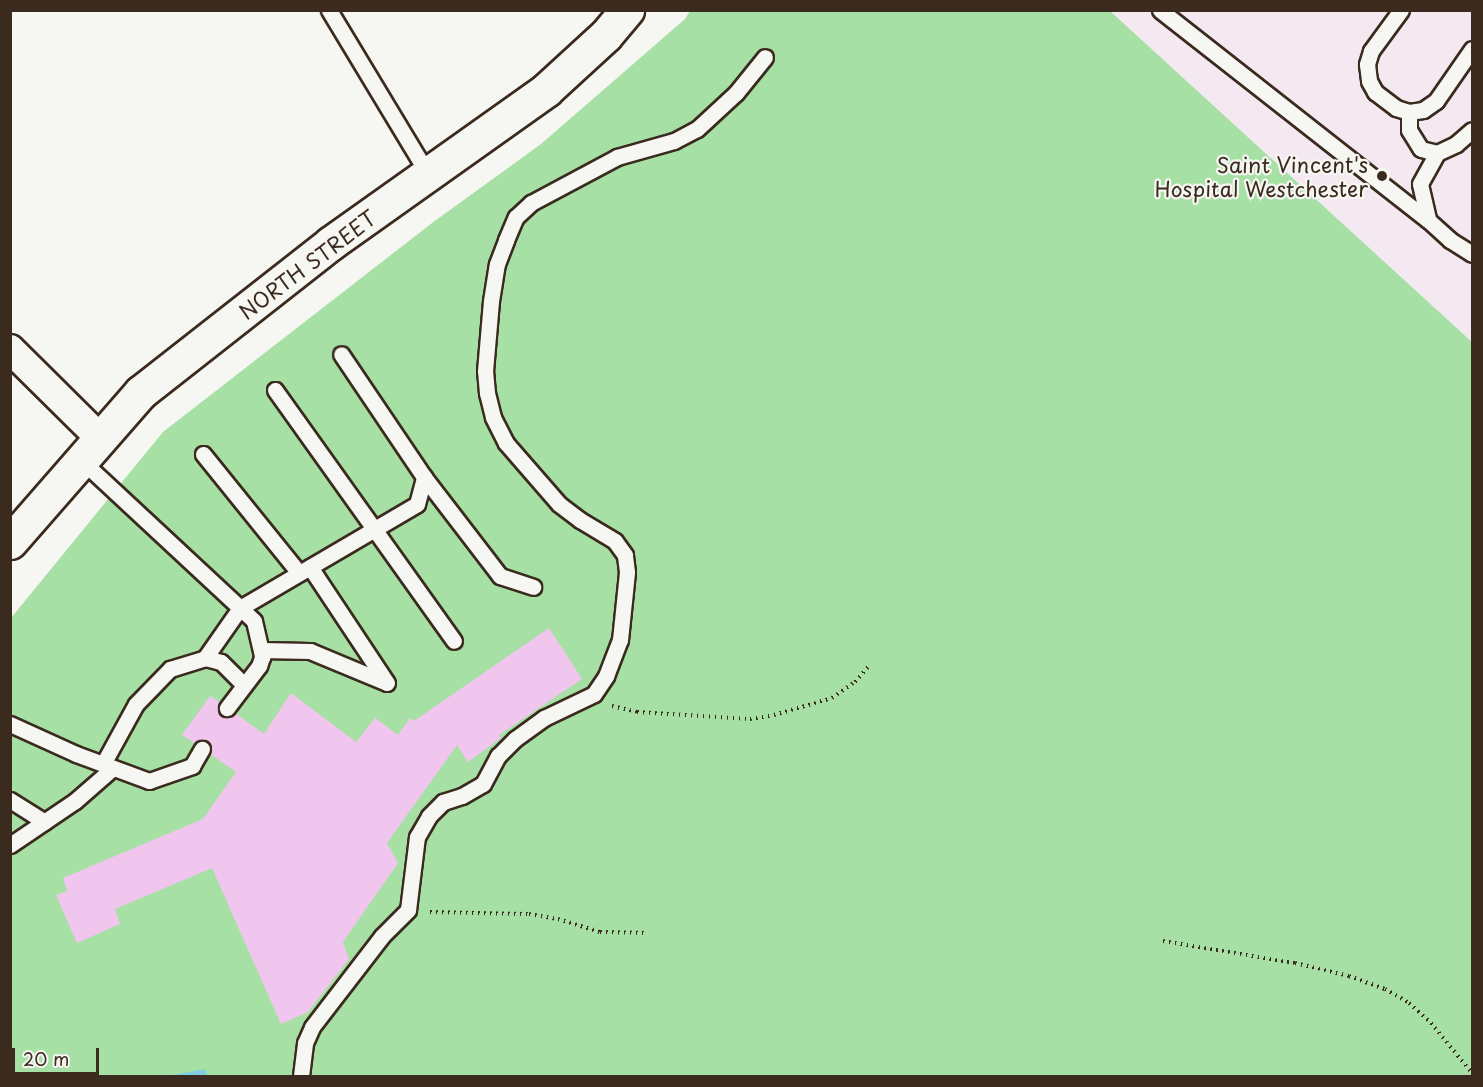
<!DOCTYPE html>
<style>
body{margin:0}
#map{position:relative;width:1483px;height:1087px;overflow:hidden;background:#f6f6f2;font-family:"Playpen Sans",sans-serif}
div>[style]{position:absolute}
.built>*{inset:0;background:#f4e8f1}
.green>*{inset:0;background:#a7e0a5}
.water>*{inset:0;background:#81cde1}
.building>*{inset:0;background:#f0c6ee}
.path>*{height:4px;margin-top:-2px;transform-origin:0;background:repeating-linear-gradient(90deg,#3b2a1e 0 1.5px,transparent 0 6px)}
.roads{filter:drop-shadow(2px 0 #3b2a1e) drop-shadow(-2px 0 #3b2a1e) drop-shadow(0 2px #3b2a1e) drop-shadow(0 -2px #3b2a1e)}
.service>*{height:15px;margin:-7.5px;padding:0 7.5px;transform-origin:7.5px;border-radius:7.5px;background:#f6f6f2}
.minor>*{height:28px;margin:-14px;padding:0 14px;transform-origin:14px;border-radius:14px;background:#f6f6f2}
.tertiary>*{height:33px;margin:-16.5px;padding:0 16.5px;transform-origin:16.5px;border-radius:16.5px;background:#f6f6f2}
.dots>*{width:16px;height:16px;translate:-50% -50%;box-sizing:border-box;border:3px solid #f6f6f2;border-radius:50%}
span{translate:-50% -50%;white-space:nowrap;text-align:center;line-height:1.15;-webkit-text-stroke:4.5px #f6f6f2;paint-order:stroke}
.poi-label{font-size:21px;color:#3b2a1e}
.right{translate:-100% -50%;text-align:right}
.street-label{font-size:21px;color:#3b2a1e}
.frame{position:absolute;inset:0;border:12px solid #3b2a1e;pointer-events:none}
.scale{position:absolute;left:12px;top:1048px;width:87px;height:27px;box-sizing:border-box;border:3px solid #3b2a1e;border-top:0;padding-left:8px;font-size:18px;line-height:21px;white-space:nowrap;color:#3b2a1e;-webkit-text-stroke:4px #f6f6f2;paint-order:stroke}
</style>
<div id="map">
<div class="built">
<i style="clip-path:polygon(1109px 11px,1472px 11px,1472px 342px)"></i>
</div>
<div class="green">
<i style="clip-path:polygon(690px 11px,1110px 11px,1472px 342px,1472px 1076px,11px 1076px,11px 618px,163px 432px,432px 223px,541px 144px,685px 19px)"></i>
</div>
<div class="water">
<i style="clip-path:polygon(205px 1069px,207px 1076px,167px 1076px)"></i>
</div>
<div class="building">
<i style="clip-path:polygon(549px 628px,582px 679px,499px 735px,501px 738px,468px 762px,457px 745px,387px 843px,398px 863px,343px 942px,349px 959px,308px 1012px,281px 1024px,212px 868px,115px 909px,120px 924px,77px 943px,56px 895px,67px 891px,63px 878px,203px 819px,236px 772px,210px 754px,212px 748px,207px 741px,201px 739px,194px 743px,182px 735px,210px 696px,219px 702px,218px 711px,222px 716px,230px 717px,235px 713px,264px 734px,291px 693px,356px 742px,375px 718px,398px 735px,410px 718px,414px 721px)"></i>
</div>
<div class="path">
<i style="left:612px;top:706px;width:26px;rotate:13deg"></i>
<i style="left:637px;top:712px;width:113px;rotate:3.5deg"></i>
<i style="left:750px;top:719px;width:24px;rotate:-9deg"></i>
<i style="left:774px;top:715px;width:60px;rotate:-16.3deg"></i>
<i style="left:832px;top:698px;width:28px;rotate:-35deg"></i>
<i style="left:855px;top:682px;width:21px;rotate:-49deg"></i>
<i style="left:430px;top:912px;width:99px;rotate:1.2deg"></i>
<i style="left:529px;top:914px;width:29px;rotate:10deg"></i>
<i style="left:558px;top:919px;width:44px;rotate:17.2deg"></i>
<i style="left:600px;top:932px;width:48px;rotate:1.2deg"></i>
<i style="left:1163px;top:941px;width:134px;rotate:9.5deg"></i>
<i style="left:1295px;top:963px;width:56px;rotate:13.5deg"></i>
<i style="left:1349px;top:976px;width:38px;rotate:20deg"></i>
<i style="left:1385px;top:989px;width:28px;rotate:30deg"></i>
<i style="left:1409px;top:1003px;width:30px;rotate:42deg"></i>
<i style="left:1431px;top:1023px;width:65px;rotate:50.6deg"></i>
</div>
<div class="roads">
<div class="service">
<i style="left:329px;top:10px;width:192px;rotate:58.9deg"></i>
<i style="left:1160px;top:10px;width:340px;rotate:38.1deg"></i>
<i style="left:1401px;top:10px;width:51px;rotate:126.2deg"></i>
<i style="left:1371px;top:51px;width:14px;rotate:107deg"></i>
<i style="left:1367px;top:64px;width:17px;rotate:83deg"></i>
<i style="left:1369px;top:81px;width:13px;rotate:61deg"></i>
<i style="left:1375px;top:92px;width:26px;rotate:37deg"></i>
<i style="left:1396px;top:108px;width:14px;rotate:17deg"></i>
<i style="left:1409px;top:112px;width:14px;rotate:-8deg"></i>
<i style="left:1423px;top:110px;width:16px;rotate:-35deg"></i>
<i style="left:1436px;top:101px;width:63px;rotate:-55.3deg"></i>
<i style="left:1409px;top:112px;width:18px;rotate:90deg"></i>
<i style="left:1409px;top:130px;width:22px;rotate:58deg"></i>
<i style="left:1421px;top:149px;width:16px;rotate:14deg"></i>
<i style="left:1437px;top:153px;width:21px;rotate:-25deg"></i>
<i style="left:1456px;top:144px;width:21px;rotate:-41deg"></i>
<i style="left:1437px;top:153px;width:35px;rotate:119deg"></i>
<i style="left:1420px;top:184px;width:37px;rotate:77deg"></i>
<i style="left:1428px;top:220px;width:30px;rotate:42deg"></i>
<i style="left:1450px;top:240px;width:26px;rotate:32deg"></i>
<i style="left:275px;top:390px;width:308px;rotate:54.5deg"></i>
<i style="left:203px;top:454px;width:153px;rotate:51.1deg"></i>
<i style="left:81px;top:460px;width:236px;rotate:42.9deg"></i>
<i style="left:254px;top:621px;width:37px;rotate:77deg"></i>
<i style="left:262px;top:657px;width:9px;rotate:108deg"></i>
<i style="left:259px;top:666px;width:53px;rotate:127.3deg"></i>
<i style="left:424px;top:477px;width:125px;rotate:52.5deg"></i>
<i style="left:500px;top:576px;width:35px;rotate:18deg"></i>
<i style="left:310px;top:567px;width:139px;rotate:56.4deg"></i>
<i style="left:261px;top:650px;width:49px;rotate:1.2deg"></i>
<i style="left:310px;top:651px;width:83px;rotate:22.6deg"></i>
<i style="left:205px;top:658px;width:61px;rotate:-55deg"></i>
<i style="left:240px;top:608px;width:205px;rotate:-30.4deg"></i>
<i style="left:417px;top:504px;width:28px;rotate:-75deg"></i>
<i style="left:424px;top:477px;width:148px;rotate:-124deg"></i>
<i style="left:10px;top:724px;width:72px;rotate:24.4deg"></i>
<i style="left:76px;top:754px;width:78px;rotate:20.3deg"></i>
<i style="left:149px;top:781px;width:46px;rotate:-19.2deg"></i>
<i style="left:192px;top:766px;width:20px;rotate:-60deg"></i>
<i style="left:103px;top:764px;width:68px;rotate:-61.2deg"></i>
<i style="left:136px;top:704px;width:49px;rotate:-45.8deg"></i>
<i style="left:170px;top:669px;width:37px;rotate:-17deg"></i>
<i style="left:205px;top:658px;width:16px;rotate:14deg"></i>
<i style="left:221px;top:662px;width:31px;rotate:45deg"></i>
<i style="left:10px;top:800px;width:41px;rotate:32.2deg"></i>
<i style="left:10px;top:845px;width:78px;rotate:-34.1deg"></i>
<i style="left:75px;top:801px;width:50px;rotate:-41deg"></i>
<i style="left:301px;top:1076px;width:33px;rotate:-83deg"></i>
<i style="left:305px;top:1043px;width:17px;rotate:-66deg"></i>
<i style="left:312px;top:1027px;width:115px;rotate:-52.4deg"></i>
<i style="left:382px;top:936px;width:37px;rotate:-45deg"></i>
<i style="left:408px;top:910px;width:74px;rotate:-83deg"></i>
<i style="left:417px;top:837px;width:24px;rotate:-60deg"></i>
<i style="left:429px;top:816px;width:20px;rotate:-45deg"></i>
<i style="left:443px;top:802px;width:20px;rotate:-18deg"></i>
<i style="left:462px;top:796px;width:24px;rotate:-30deg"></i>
<i style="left:483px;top:784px;width:32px;rotate:-62deg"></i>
<i style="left:498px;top:756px;width:24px;rotate:-45deg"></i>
<i style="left:515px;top:739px;width:36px;rotate:-36deg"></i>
<i style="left:544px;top:718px;width:55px;rotate:-25.6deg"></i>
<i style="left:594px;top:694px;width:22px;rotate:-56deg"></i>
<i style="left:606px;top:676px;width:39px;rotate:-69deg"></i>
<i style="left:620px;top:640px;width:68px;rotate:-84.1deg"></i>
<i style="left:627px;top:572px;width:17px;rotate:-97deg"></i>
<i style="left:625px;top:555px;width:17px;rotate:-126deg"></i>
<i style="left:615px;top:541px;width:41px;rotate:-149deg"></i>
<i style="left:580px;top:520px;width:26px;rotate:-143deg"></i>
<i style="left:559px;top:504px;width:81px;rotate:-131deg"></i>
<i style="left:506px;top:443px;width:29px;rotate:-117deg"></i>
<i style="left:493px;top:417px;width:25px;rotate:-104deg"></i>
<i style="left:487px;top:393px;width:22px;rotate:-95deg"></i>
<i style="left:485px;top:371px;width:70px;rotate:-85.1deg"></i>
<i style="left:491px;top:301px;width:37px;rotate:-81deg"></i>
<i style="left:497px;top:264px;width:26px;rotate:-69deg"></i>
<i style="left:506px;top:240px;width:25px;rotate:-67deg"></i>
<i style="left:516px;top:217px;width:21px;rotate:-43deg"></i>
<i style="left:531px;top:203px;width:98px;rotate:-28.1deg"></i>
<i style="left:617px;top:157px;width:59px;rotate:-15.7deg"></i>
<i style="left:674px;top:141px;width:26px;rotate:-28deg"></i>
<i style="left:697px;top:129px;width:53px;rotate:-42.7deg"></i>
<i style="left:736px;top:93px;width:46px;rotate:-51.1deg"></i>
</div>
<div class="minor">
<i style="left:10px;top:349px;width:127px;rotate:44.7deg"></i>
</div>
<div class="tertiary">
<i style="left:10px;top:542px;width:199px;rotate:-48.9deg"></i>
<i style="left:141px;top:392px;width:241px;rotate:-38.1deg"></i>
<i style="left:331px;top:243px;width:264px;rotate:-35.4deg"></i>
<i style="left:546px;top:90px;width:81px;rotate:-42.5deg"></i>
<i style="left:606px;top:35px;width:33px;rotate:-50deg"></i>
</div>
</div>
<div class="dots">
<i style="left:1382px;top:176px;background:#3b2a1e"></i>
</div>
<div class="poi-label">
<span class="right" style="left:1368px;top:176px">Saint Vincent's<br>Hospital Westchester</span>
</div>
<div class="street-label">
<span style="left:307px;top:264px;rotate:-37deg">NORTH STREET</span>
</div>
<div class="frame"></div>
<div class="scale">20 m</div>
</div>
